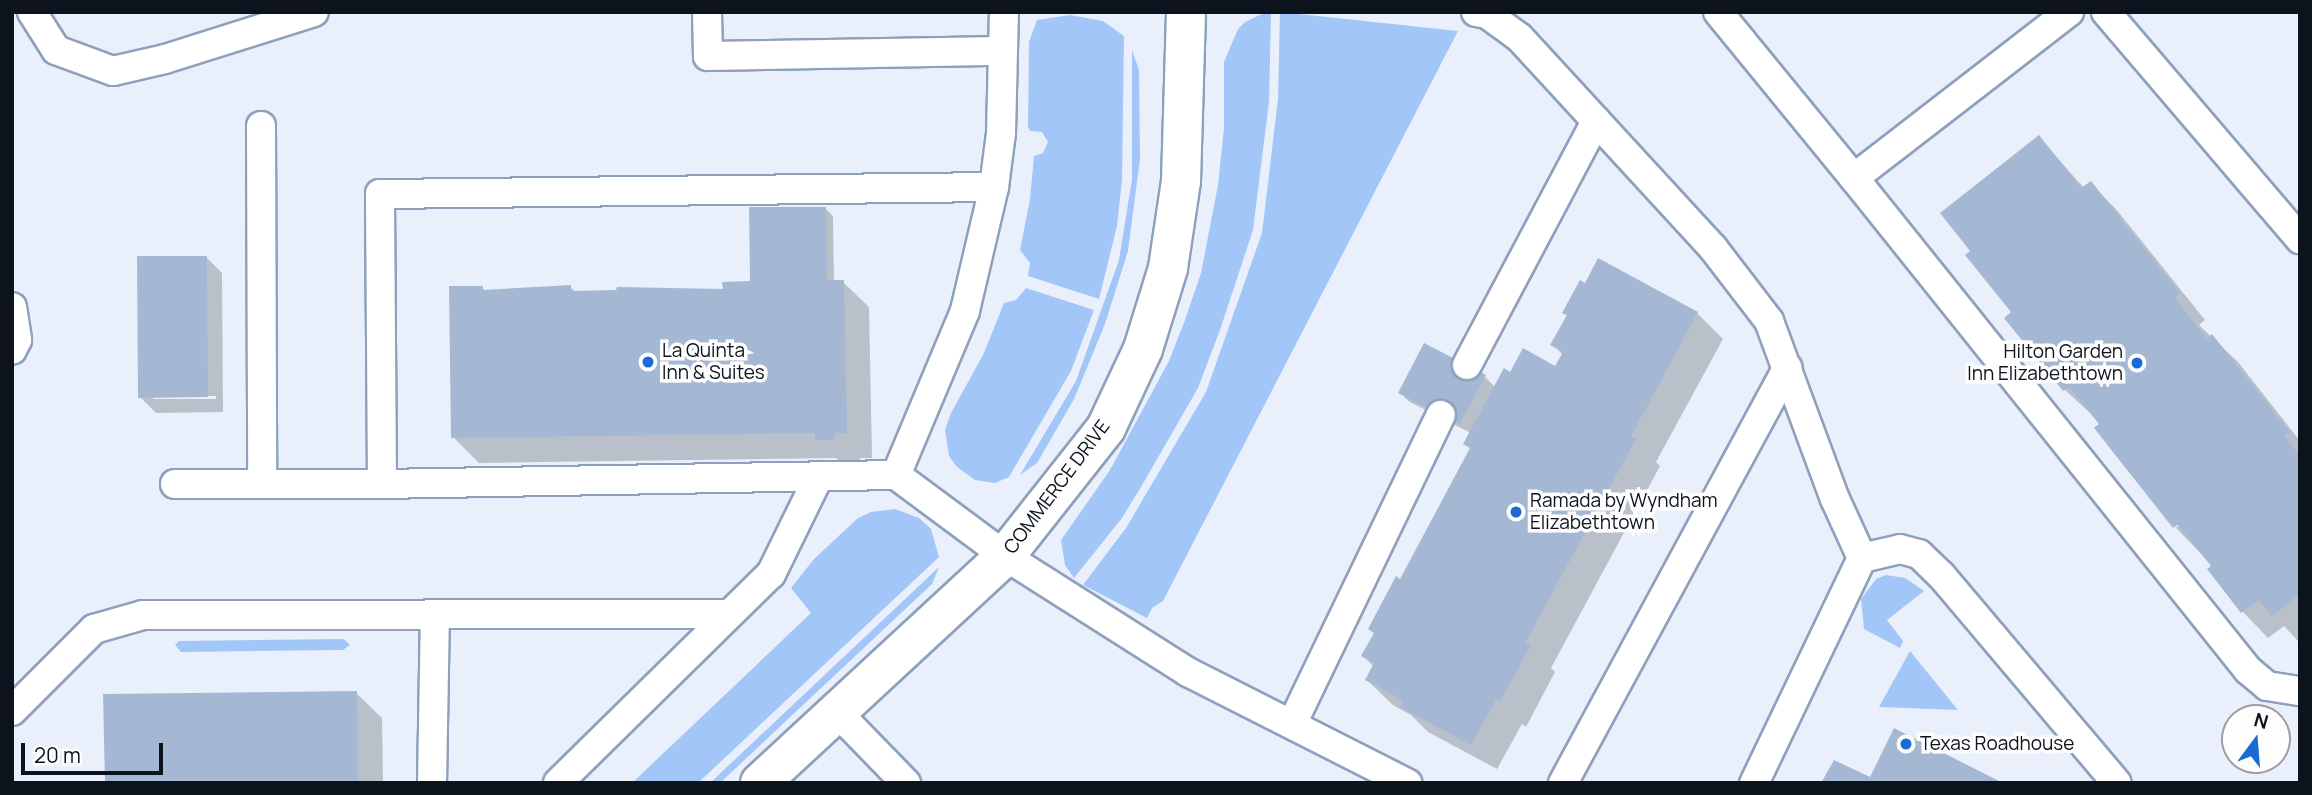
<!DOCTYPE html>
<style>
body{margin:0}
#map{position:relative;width:2312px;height:795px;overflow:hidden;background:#e9f0fc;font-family:Manrope,sans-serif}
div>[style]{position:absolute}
.green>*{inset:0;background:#a3c6f9}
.shadow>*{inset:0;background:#0003}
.building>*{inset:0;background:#a5b8d3}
.roads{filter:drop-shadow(2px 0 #8ea0bb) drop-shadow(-2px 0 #8ea0bb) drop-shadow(0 2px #8ea0bb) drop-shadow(0 -2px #8ea0bb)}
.service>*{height:28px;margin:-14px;padding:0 14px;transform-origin:14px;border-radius:14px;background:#fff}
.minor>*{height:38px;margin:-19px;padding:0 19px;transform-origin:19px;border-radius:19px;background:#fff}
.dots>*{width:19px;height:19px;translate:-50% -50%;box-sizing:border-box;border:4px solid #fdfdfd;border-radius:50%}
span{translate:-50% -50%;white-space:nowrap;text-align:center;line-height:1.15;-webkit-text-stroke:7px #fdfdfd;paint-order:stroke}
.poi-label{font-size:19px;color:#0c131c}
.left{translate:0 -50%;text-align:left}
.right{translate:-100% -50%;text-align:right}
.street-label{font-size:19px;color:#0c131c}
.frame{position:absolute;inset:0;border:14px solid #0c131c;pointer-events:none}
.north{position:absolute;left:2221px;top:704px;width:70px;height:70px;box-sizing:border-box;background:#fdfdfd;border:2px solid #9d9fa3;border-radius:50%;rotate:16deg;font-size:19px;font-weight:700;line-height:28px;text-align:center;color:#0c131c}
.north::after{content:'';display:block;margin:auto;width:24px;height:32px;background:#1a6bd6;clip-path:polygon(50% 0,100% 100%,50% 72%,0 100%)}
.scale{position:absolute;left:21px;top:743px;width:142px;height:32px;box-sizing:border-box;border:4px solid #0c131c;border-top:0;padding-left:9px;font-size:21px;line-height:24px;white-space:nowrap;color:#0c131c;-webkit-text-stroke:5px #fdfdfd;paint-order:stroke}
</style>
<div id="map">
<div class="green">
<i style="clip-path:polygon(1280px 12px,1458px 31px,1163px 601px,1152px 608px,1147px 618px,1083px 585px,1126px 528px,1206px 392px,1262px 233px,1278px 99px)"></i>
<i style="clip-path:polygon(1264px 13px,1271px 13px,1269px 102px,1253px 230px,1220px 330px,1198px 388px,1141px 487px,1122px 518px,1074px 578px,1065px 565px,1061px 540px,1110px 470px,1169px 361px,1185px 320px,1201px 273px,1218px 185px,1224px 128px,1224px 62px,1238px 29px,1245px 22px)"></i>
<i style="clip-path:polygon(1070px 15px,1103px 21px,1124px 36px,1122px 180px,1117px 226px,1099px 299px,1028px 276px,1030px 263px,1020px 250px,1030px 199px,1034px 156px,1043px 153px,1048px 142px,1042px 132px,1030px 131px,1028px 127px,1029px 42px,1037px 20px)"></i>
<i style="clip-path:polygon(1132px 50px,1139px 70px,1140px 159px,1128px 251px,1105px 324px,1074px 399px,1037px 463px,1020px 475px,1076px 381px,1119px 260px,1132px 179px)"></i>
<i style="clip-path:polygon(1026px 288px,1094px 310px,1071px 371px,1009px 477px,995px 483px,975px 480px,957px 467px,949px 456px,945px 430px,951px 413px,984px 353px,1004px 303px,1016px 300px)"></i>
<i style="clip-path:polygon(895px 509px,919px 518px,931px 529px,939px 557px,698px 783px,632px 783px,811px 613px,791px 588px,814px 559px,858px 518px,871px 512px)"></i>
<i style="clip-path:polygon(939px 567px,932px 584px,720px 783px,710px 783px)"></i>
<i style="clip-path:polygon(1886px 575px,1905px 578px,1924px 591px,1887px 620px,1903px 641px,1900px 648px,1864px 629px,1861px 599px,1876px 579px)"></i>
<i style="clip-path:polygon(344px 639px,350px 645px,343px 650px,181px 652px,175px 645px,179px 641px)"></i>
<i style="clip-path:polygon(1910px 651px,1958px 710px,1879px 707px)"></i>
</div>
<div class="shadow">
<i style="clip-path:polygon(2039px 137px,2084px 188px,2090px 183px,2116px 209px,2205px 320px,2199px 325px,2238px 362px,2300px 441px,2298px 641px,2284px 626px,2268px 638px,2243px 612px,2210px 569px,2213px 566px,2176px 528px,2185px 519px,2175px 527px,2097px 428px,2102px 424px,2065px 390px,2007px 318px,2014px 312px)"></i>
<i style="clip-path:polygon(825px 208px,833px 216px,834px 282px,843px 282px,869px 307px,872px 458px,860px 458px,860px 465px,843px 465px,836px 458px,479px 463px,453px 437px,482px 288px,486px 291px,570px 287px,577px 293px,724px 291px,752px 283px)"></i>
<i style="clip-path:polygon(evenodd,206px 257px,222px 273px,223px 412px,156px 413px,140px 397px,206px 257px,153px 396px,216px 396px,216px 399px,153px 399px,153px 396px)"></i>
<i style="clip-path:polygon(1599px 260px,1697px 313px,1723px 339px,1656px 462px,1660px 466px,1551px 668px,1555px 672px,1526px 727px,1522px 724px,1497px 769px,1428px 732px,1411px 715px,1393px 705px,1367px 680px,1374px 667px,1363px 656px,1375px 634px,1370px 629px,1400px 581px,1471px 449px,1465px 444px,1471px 433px,1408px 401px,1401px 393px,1485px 377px,1495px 387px,1511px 374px,1556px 368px,1563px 355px,1553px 345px,1568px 317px,1564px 313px,1585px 285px)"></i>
<i style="clip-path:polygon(356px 693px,382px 718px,383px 783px,106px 783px)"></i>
</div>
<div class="building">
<i style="clip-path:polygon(2039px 135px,2081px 188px,2091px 181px,2180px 293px,2175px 298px,2207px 339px,2212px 334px,2290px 432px,2284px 436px,2300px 455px,2300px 594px,2272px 616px,2259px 600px,2241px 613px,2207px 569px,2211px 566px,2177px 524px,2173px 528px,2094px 428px,2099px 424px,2069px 387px,2063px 391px,2004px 318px,2011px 312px,1965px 255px,1970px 251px,1940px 213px)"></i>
<i style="clip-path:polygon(749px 207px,826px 207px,827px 280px,844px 280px,847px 433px,835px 433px,835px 440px,815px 440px,815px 433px,451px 438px,449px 286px,483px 286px,483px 290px,571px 285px,571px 291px,616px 290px,617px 287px,723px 289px,722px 282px,750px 281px)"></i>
<i style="clip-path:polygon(137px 256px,207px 256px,208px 397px,138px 398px)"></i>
<i style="clip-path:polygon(1598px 258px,1698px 312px,1631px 436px,1636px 439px,1525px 643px,1531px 645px,1500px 702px,1496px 700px,1471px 745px,1400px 707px,1403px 700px,1365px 680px,1374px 663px,1361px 656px,1374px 633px,1368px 629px,1396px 576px,1400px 579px,1470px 448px,1463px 444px,1504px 368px,1510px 372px,1523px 348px,1555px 366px,1563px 352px,1550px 345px,1567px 315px,1562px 313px,1580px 280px,1585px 283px)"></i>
<i style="clip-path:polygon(1424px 343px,1486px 375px,1460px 424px,1398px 393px)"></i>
<i style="clip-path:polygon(357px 691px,358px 783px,105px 783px,103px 694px)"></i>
<i style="clip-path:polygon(1894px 728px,2003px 783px,1821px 783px,1834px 760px,1870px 777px)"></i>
</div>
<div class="roads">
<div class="service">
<i style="left:32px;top:12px;width:45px;rotate:57.7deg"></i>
<i style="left:56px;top:50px;width:61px;rotate:20.2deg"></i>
<i style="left:113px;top:71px;width:53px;rotate:-13deg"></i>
<i style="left:165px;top:59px;width:156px;rotate:-17.5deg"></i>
<i style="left:707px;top:12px;width:44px;rotate:88.7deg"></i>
<i style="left:708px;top:56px;width:294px;rotate:-1deg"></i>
<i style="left:1476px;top:12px;width:11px;rotate:10deg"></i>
<i style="left:1487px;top:14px;width:39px;rotate:36deg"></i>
<i style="left:1519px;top:37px;width:287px;rotate:47.4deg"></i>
<i style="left:1713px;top:248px;width:92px;rotate:52.5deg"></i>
<i style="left:1769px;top:321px;width:190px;rotate:69.7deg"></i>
<i style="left:1835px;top:499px;width:65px;rotate:65.4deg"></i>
<i style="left:1862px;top:558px;width:250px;rotate:115.6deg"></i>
<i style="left:1718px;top:12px;width:215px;rotate:50.7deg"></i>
<i style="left:1854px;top:178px;width:272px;rotate:-37.7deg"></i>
<i style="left:2106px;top:12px;width:299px;rotate:49.5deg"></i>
<i style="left:261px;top:126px;width:358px;rotate:89.8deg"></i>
<i style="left:1854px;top:178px;width:630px;rotate:51.31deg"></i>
<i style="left:2248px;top:670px;width:25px;rotate:40deg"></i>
<i style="left:2267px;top:686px;width:33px;rotate:9deg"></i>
<i style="left:994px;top:187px;width:54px;rotate:-82.6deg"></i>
<i style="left:1001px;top:133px;width:121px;rotate:-88.6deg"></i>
<i style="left:12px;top:307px;width:33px;rotate:81deg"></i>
<i style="left:17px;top:340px;width:11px;rotate:117deg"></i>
<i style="left:1467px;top:365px;width:276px;rotate:-62.1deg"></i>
<i style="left:896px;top:475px;width:514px;rotate:179deg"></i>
<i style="left:382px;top:484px;width:290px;rotate:-90.4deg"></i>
<i style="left:380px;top:194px;width:614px;rotate:-0.65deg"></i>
<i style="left:994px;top:187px;width:127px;rotate:103.2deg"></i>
<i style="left:965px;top:311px;width:178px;rotate:112.8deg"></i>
<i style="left:896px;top:475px;width:136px;rotate:36.6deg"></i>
<i style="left:1005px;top:556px;width:217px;rotate:32.4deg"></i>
<i style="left:1188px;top:672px;width:246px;rotate:26.9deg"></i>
<i style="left:175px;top:484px;width:207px"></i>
<i style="left:1862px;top:558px;width:39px;rotate:-13deg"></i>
<i style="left:1900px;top:549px;width:20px;rotate:15deg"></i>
<i style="left:1919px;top:554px;width:30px;rotate:44deg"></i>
<i style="left:1941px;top:575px;width:272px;rotate:49.8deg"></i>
<i style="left:835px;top:710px;width:102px;rotate:45.8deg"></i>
<i style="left:12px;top:711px;width:116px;rotate:-45deg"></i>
<i style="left:94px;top:629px;width:51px;rotate:-15.9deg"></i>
<i style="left:143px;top:615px;width:585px;rotate:-0.1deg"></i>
<i style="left:1292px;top:724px;width:343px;rotate:-64.3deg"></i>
<i style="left:432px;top:783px;width:168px;rotate:-89deg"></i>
<i style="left:558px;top:783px;width:298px;rotate:-44.5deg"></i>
<i style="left:771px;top:574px;width:109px;rotate:-63.9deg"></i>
<i style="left:1563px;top:783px;width:472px;rotate:-61.6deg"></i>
</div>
<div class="minor">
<i style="left:760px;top:783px;width:334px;rotate:-42.8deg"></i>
<i style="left:1005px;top:556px;width:163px;rotate:-51.7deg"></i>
<i style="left:1106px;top:428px;width:87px;rotate:-64.9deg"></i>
<i style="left:1143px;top:349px;width:85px;rotate:-72.8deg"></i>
<i style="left:1168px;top:268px;width:88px;rotate:-81.5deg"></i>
<i style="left:1181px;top:181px;width:169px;rotate:-88.3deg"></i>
</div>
</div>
<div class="dots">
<i style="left:648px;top:362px;background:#1a6bd6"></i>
<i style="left:2137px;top:363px;background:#1a6bd6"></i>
<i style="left:1516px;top:512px;background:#1a6bd6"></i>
<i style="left:1906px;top:744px;background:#1a6bd6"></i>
</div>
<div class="poi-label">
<span class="left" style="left:662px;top:362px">La Quinta<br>Inn &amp; Suites</span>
<span class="right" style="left:2123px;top:363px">Hilton Garden<br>Inn Elizabethtown</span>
<span class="left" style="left:1530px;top:512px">Ramada by Wyndham<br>Elizabethtown</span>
<span class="left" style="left:1920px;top:744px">Texas Roadhouse</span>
</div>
<div class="street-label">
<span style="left:1057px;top:487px;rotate:-53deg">COMMERCE DRIVE</span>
</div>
<div class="frame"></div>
<div class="north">N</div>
<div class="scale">20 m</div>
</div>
